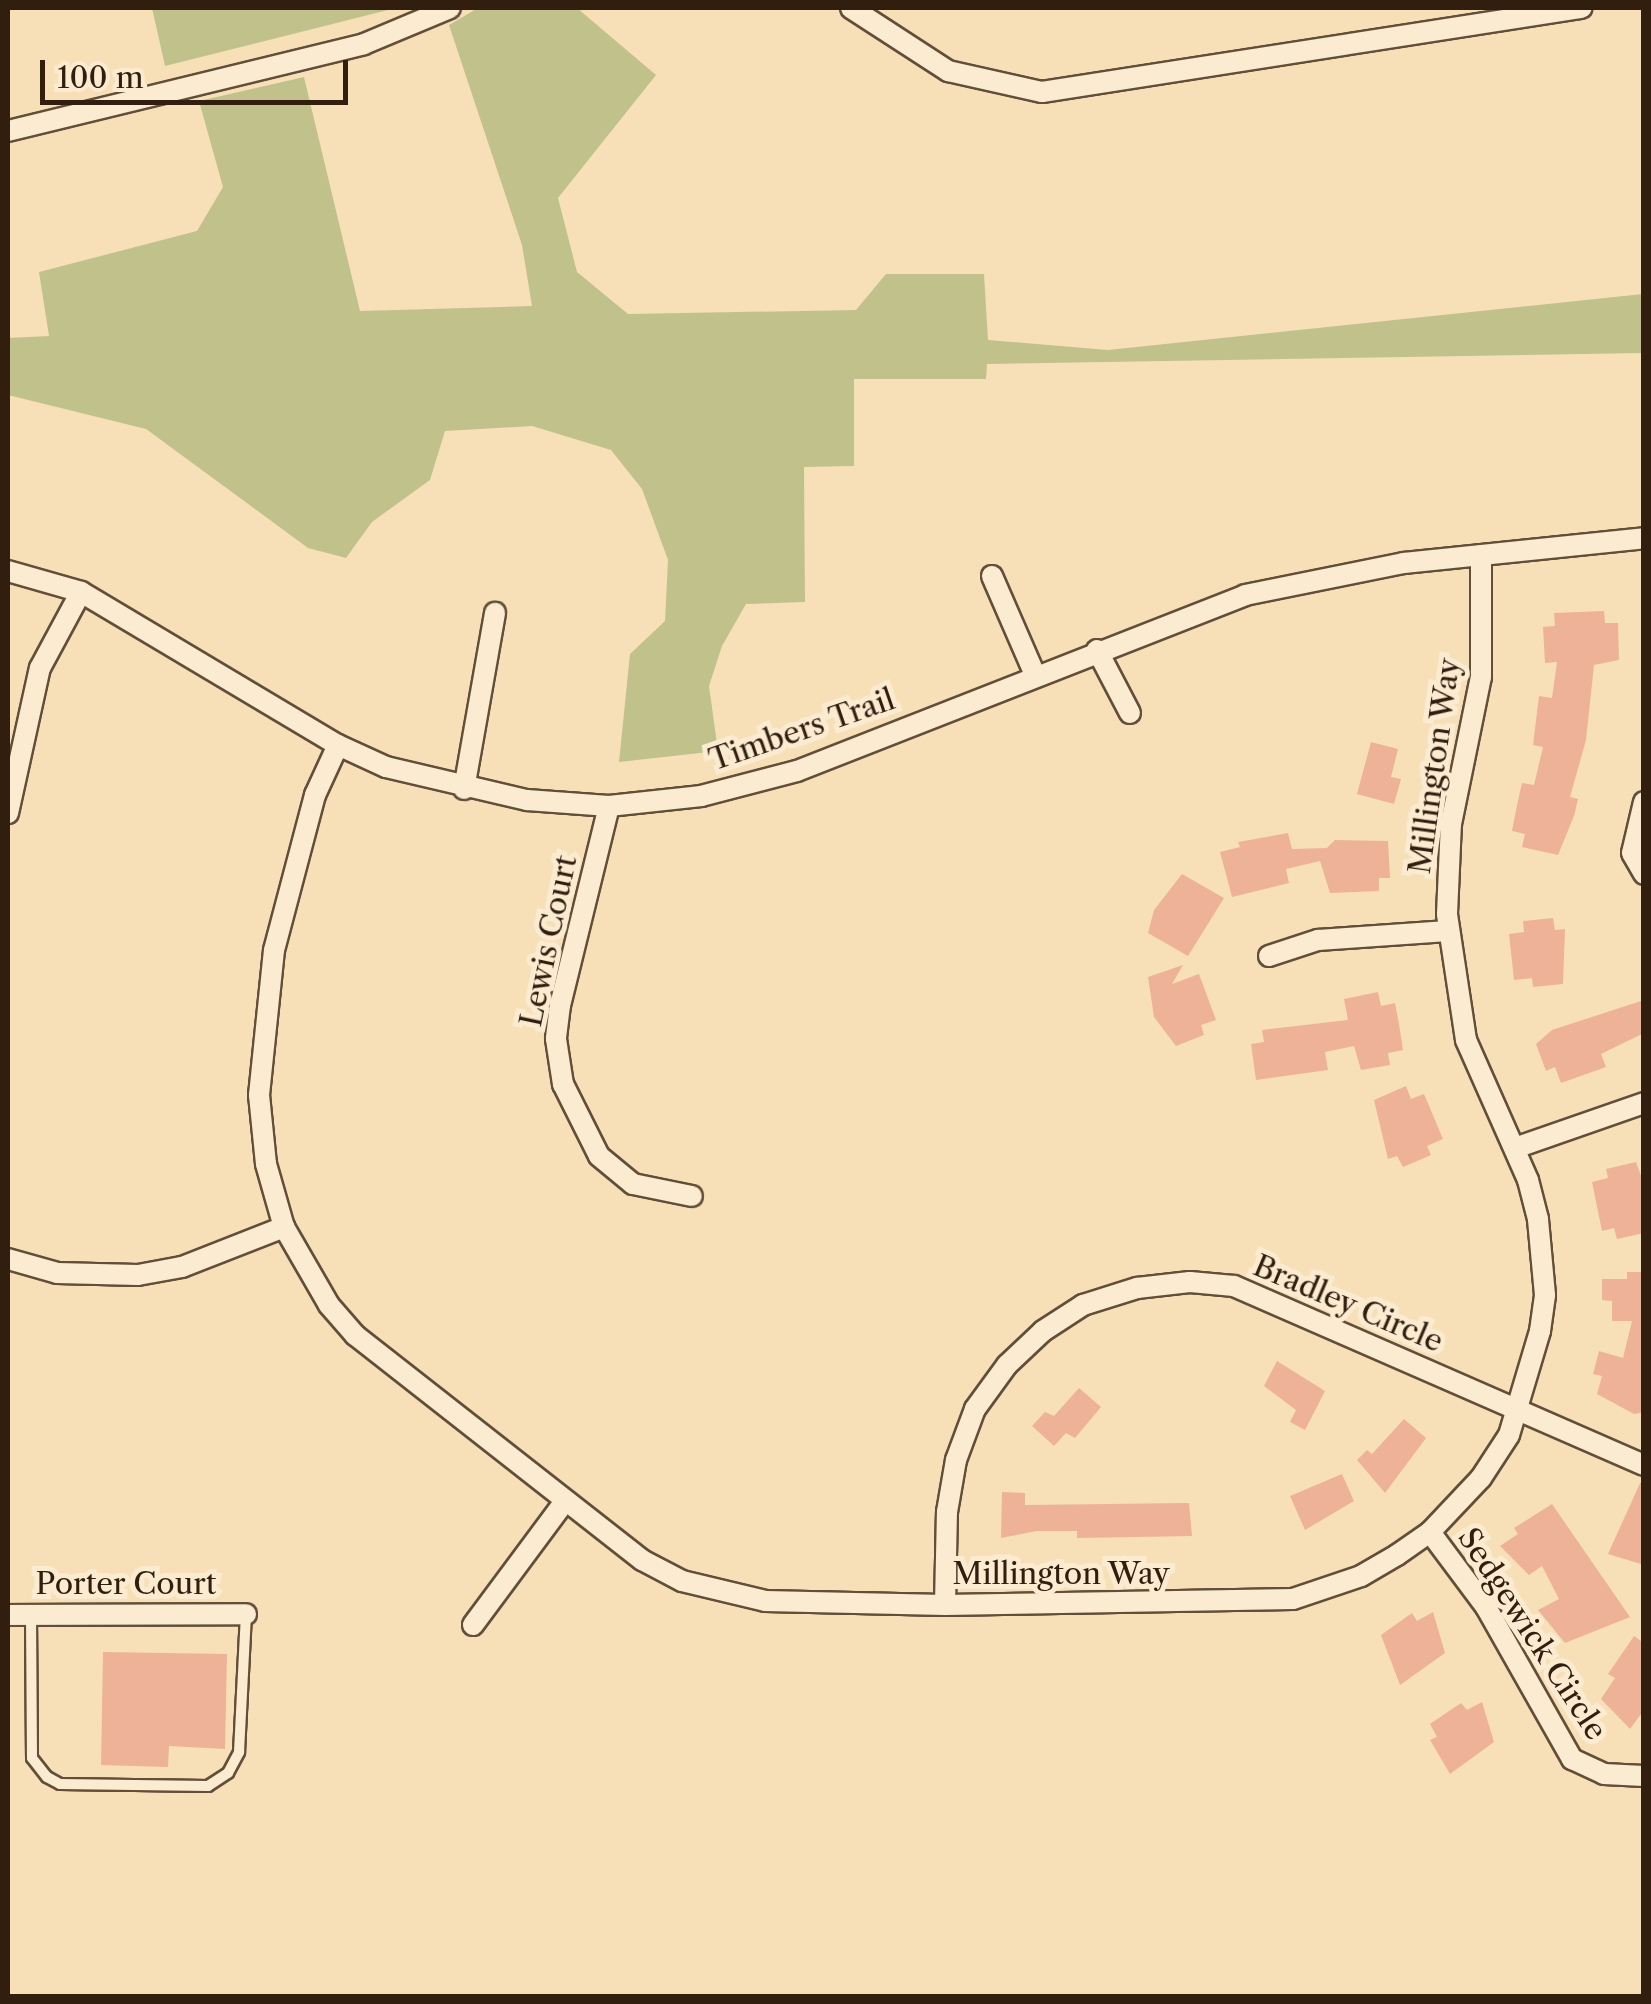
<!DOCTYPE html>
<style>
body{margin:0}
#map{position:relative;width:1651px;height:2004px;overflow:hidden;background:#f7e0b8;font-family:"Libre Caslon Text",serif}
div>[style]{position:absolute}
.green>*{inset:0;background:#c1c18c}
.building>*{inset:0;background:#edb298}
.roads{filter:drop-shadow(2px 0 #624e39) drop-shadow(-2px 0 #624e39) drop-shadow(0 2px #624e39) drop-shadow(0 -2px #624e39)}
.lane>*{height:10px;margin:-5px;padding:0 5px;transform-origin:5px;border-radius:5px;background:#faebd1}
.street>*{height:20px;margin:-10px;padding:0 10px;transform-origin:10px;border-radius:10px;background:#faebd1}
span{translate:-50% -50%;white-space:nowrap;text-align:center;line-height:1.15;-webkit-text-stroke:10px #faebd1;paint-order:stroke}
.street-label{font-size:30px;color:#311e0f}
.frame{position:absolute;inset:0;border:10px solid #311e0f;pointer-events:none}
.scale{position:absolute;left:40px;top:60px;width:308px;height:45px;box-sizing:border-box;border:5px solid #311e0f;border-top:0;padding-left:12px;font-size:30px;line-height:35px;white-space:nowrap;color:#311e0f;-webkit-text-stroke:8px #faebd1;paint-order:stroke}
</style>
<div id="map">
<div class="green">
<i style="clip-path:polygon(152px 8px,396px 8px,165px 66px)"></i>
<i style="clip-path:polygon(478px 8px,577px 8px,656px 75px,558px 198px,577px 272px,628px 314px,856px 310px,886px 274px,984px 274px,988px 340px,1108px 350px,1643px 294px,1643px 353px,987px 364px,986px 379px,854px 379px,854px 466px,804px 467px,805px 602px,746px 604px,722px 646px,709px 686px,718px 751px,619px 762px,630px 654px,665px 621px,668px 560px,642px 489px,611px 450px,532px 426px,445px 431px,430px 480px,372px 522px,346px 558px,308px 548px,146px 429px,8px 395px,8px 338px,49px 336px,39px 272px,197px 231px,223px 187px,199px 101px,304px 77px,360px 311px,532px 306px,522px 245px,449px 25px)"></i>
</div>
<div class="building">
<i style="clip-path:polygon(1604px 611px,1605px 623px,1618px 623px,1619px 660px,1594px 665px,1586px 740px,1570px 797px,1578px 799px,1574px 816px,1558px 855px,1522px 847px,1525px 834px,1512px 831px,1517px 805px,1522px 783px,1534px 785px,1543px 747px,1533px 745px,1539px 696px,1552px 698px,1557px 662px,1545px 663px,1543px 627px,1555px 626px,1554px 613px)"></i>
<i style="clip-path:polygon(1371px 742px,1398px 749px,1391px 777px,1401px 779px,1394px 804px,1357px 794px)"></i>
<i style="clip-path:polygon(1288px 833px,1292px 849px,1327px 848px,1335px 840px,1388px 841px,1390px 878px,1379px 878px,1379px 891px,1330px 893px,1320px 861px,1286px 869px,1289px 883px,1232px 897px,1220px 852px,1240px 847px,1238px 842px)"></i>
<i style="clip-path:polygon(1182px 874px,1224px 898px,1188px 956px,1148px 933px,1154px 910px)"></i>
<i style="clip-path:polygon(1553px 918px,1555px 930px,1565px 929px,1563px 984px,1533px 987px,1532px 978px,1514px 980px,1509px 934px,1524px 932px,1523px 921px)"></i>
<i style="clip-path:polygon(1183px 965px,1172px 984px,1199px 974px,1216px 1020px,1201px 1025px,1204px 1035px,1176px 1046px,1154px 1017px,1148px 977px)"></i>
<i style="clip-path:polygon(1378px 992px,1381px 1006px,1395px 1003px,1399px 1024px,1403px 1050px,1388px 1053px,1390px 1065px,1361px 1070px,1354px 1046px,1325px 1052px,1328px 1070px,1256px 1080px,1251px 1044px,1264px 1042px,1262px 1030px,1348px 1020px,1344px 999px)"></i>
<i style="clip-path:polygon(1644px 1000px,1644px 1033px,1601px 1054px,1606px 1067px,1561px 1083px,1555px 1067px,1546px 1071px,1536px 1044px,1552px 1030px)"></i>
<i style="clip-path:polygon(1406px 1086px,1411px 1099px,1424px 1094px,1443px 1139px,1427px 1146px,1431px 1155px,1403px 1167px,1397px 1156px,1388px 1159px,1374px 1100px)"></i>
<i style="clip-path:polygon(1636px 1162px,1644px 1184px,1644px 1233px,1617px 1239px,1614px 1228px,1602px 1231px,1592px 1182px,1608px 1178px,1606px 1169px)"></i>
<i style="clip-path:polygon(1627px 1272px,1644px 1272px,1644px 1412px,1634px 1414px,1597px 1394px,1602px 1376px,1593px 1374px,1599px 1351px,1623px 1358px,1632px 1321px,1612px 1321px,1612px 1301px,1602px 1300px,1602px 1279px,1627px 1279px)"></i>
<i style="clip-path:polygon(1277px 1361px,1325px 1391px,1305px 1430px,1290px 1422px,1296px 1410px,1264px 1386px)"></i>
<i style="clip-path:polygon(1079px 1388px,1101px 1407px,1075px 1438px,1066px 1433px,1054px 1446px,1032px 1426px,1045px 1412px,1054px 1416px)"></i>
<i style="clip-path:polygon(1404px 1419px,1426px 1438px,1385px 1493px,1357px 1460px,1367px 1450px,1372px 1454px)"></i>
<i style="clip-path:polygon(1342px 1474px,1354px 1501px,1305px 1530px,1290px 1496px)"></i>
<i style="clip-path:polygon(1640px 1483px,1644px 1483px,1644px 1565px,1608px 1554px)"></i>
<i style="clip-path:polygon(1002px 1492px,1025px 1493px,1025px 1505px,1189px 1503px,1192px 1536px,1077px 1538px,1077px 1531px,1037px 1531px,1001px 1538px)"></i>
<i style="clip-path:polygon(1552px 1504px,1630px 1617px,1565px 1643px,1538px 1610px,1559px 1599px,1542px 1566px,1529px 1575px,1500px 1546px,1518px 1534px,1514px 1528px)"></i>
<i style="clip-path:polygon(1433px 1612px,1445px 1653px,1400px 1685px,1381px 1635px,1412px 1613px,1417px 1621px)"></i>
<i style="clip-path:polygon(1634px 1636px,1644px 1643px,1644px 1710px,1630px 1729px,1601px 1699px,1615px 1678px,1608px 1674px)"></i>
<i style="clip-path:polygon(103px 1652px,227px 1654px,225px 1749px,169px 1746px,168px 1767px,101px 1765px)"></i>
<i style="clip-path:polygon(1482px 1702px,1494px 1742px,1450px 1774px,1430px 1740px,1437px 1737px,1430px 1724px,1461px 1703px,1467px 1710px)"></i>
</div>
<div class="roads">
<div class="lane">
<i style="left:31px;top:1615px;width:143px;rotate:89.6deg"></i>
<i style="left:32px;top:1758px;width:24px;rotate:52deg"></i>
<i style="left:47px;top:1777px;width:15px;rotate:28deg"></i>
<i style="left:60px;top:1784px;width:148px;rotate:0.8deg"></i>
<i style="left:208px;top:1786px;width:24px;rotate:-33deg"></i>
<i style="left:228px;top:1773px;width:24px;rotate:-62deg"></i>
<i style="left:239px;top:1752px;width:137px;rotate:-87.1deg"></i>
</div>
<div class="street">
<i style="left:851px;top:8px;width:116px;rotate:33deg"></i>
<i style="left:948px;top:71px;width:96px;rotate:12.6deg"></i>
<i style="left:1042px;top:92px;width:546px;rotate:-8.86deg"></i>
<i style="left:8px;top:131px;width:366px;rotate:-13.7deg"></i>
<i style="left:364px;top:44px;width:93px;rotate:-22.7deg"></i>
<i style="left:8px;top:571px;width:76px;rotate:16deg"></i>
<i style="left:81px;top:592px;width:299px;rotate:30.8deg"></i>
<i style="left:338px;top:745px;width:53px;rotate:24.6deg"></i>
<i style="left:386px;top:767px;width:145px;rotate:13.2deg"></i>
<i style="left:527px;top:800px;width:82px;rotate:4.2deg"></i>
<i style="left:609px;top:806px;width:93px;rotate:-6.2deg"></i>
<i style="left:701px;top:796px;width:99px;rotate:-14.6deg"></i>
<i style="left:797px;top:771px;width:481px;rotate:-21.4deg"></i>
<i style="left:1245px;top:595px;width:162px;rotate:-11.4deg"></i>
<i style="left:1404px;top:563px;width:241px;rotate:-5.9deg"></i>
<i style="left:992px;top:576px;width:108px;rotate:66.5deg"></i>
<i style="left:1097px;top:650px;width:71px;rotate:62.4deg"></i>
<i style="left:338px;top:745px;width:55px;rotate:114.7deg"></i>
<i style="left:315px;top:795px;width:160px;rotate:104.8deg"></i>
<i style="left:274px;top:950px;width:146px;rotate:95.9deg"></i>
<i style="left:259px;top:1095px;width:69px;rotate:84.2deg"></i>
<i style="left:266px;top:1164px;width:66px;rotate:74.1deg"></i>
<i style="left:284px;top:1227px;width:90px;rotate:60deg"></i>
<i style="left:329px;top:1305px;width:40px;rotate:49deg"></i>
<i style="left:355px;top:1335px;width:365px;rotate:38.1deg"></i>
<i style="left:642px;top:1560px;width:45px;rotate:27.7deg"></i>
<i style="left:682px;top:1581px;width:85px;rotate:13.5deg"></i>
<i style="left:765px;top:1601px;width:180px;rotate:1.3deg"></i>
<i style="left:945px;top:1605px;width:348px;rotate:-1deg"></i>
<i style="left:1293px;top:1599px;width:72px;rotate:-18.7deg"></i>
<i style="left:1361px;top:1576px;width:42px;rotate:-30.3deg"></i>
<i style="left:1397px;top:1555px;width:40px;rotate:-34.9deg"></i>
<i style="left:1430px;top:1532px;width:74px;rotate:-46.6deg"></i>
<i style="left:1481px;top:1478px;width:51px;rotate:-56.9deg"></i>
<i style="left:1509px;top:1435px;width:109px;rotate:-73.4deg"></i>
<i style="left:1540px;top:1331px;width:36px;rotate:-82deg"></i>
<i style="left:1545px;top:1295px;width:76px;rotate:-95.3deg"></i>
<i style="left:1538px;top:1219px;width:40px;rotate:-104.4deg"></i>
<i style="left:1528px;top:1180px;width:153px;rotate:-113.9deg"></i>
<i style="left:1466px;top:1040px;width:127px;rotate:-98.6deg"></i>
<i style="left:1447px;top:914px;width:90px;rotate:-87.5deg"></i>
<i style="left:1451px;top:824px;width:150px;rotate:-78.5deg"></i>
<i style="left:1481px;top:677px;width:122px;rotate:-90deg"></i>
<i style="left:464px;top:789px;width:179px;rotate:-80deg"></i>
<i style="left:1644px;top:802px;width:52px;rotate:103.2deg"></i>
<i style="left:1632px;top:853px;width:24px;rotate:60deg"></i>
<i style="left:609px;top:806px;width:205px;rotate:103.8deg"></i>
<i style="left:560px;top:1005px;width:34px;rotate:97deg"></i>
<i style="left:556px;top:1039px;width:46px;rotate:81.2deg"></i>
<i style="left:563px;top:1084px;width:80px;rotate:63.4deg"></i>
<i style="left:599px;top:1156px;width:44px;rotate:39.5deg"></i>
<i style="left:633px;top:1184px;width:60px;rotate:11.5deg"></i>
<i style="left:8px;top:813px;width:148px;rotate:-77.6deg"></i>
<i style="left:40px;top:668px;width:86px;rotate:-61.7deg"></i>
<i style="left:1269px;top:956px;width:52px;rotate:-18.1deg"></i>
<i style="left:1318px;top:940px;width:130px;rotate:-4deg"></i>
<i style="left:1515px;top:1148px;width:137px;rotate:-19.2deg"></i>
<i style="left:8px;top:1259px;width:51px;rotate:15.9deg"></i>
<i style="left:57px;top:1273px;width:81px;rotate:1.4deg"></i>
<i style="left:138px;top:1275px;width:45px;rotate:-10.3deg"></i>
<i style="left:182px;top:1267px;width:110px;rotate:-21.4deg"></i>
<i style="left:1430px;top:1532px;width:94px;rotate:53.3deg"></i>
<i style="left:1486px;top:1607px;width:175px;rotate:60.5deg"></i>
<i style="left:1572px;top:1759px;width:35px;rotate:25deg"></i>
<i style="left:1604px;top:1774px;width:40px;rotate:2.9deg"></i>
<i style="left:945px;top:1605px;width:93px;rotate:-88.8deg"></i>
<i style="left:947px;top:1512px;width:53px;rotate:-80.2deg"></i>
<i style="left:956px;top:1460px;width:54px;rotate:-69.6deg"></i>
<i style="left:975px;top:1409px;width:54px;rotate:-54deg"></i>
<i style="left:1007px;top:1365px;width:50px;rotate:-43.4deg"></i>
<i style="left:1043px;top:1331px;width:48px;rotate:-33deg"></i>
<i style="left:1083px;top:1305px;width:57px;rotate:-17.5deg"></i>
<i style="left:1137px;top:1288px;width:53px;rotate:-6.5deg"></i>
<i style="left:1190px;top:1282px;width:44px;rotate:5.2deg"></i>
<i style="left:1234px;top:1286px;width:447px;rotate:23.6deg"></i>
<i style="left:8px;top:1615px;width:238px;rotate:-0.2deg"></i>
<i style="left:473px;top:1625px;width:154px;rotate:-53.4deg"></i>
</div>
</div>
<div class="street-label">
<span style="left:802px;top:730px;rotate:-19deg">Timbers Trail</span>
<span style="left:1435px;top:766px;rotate:-82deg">Millington Way</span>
<span style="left:549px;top:941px;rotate:-78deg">Lewis Court</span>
<span style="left:1348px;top:1304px;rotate:23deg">Bradley Circle</span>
<span style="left:1061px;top:1574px">Millington Way</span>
<span style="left:126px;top:1584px">Porter Court</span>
<span style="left:1532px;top:1634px;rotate:57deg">Sedgewick Circle</span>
</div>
<div class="frame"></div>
<div class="scale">100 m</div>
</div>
